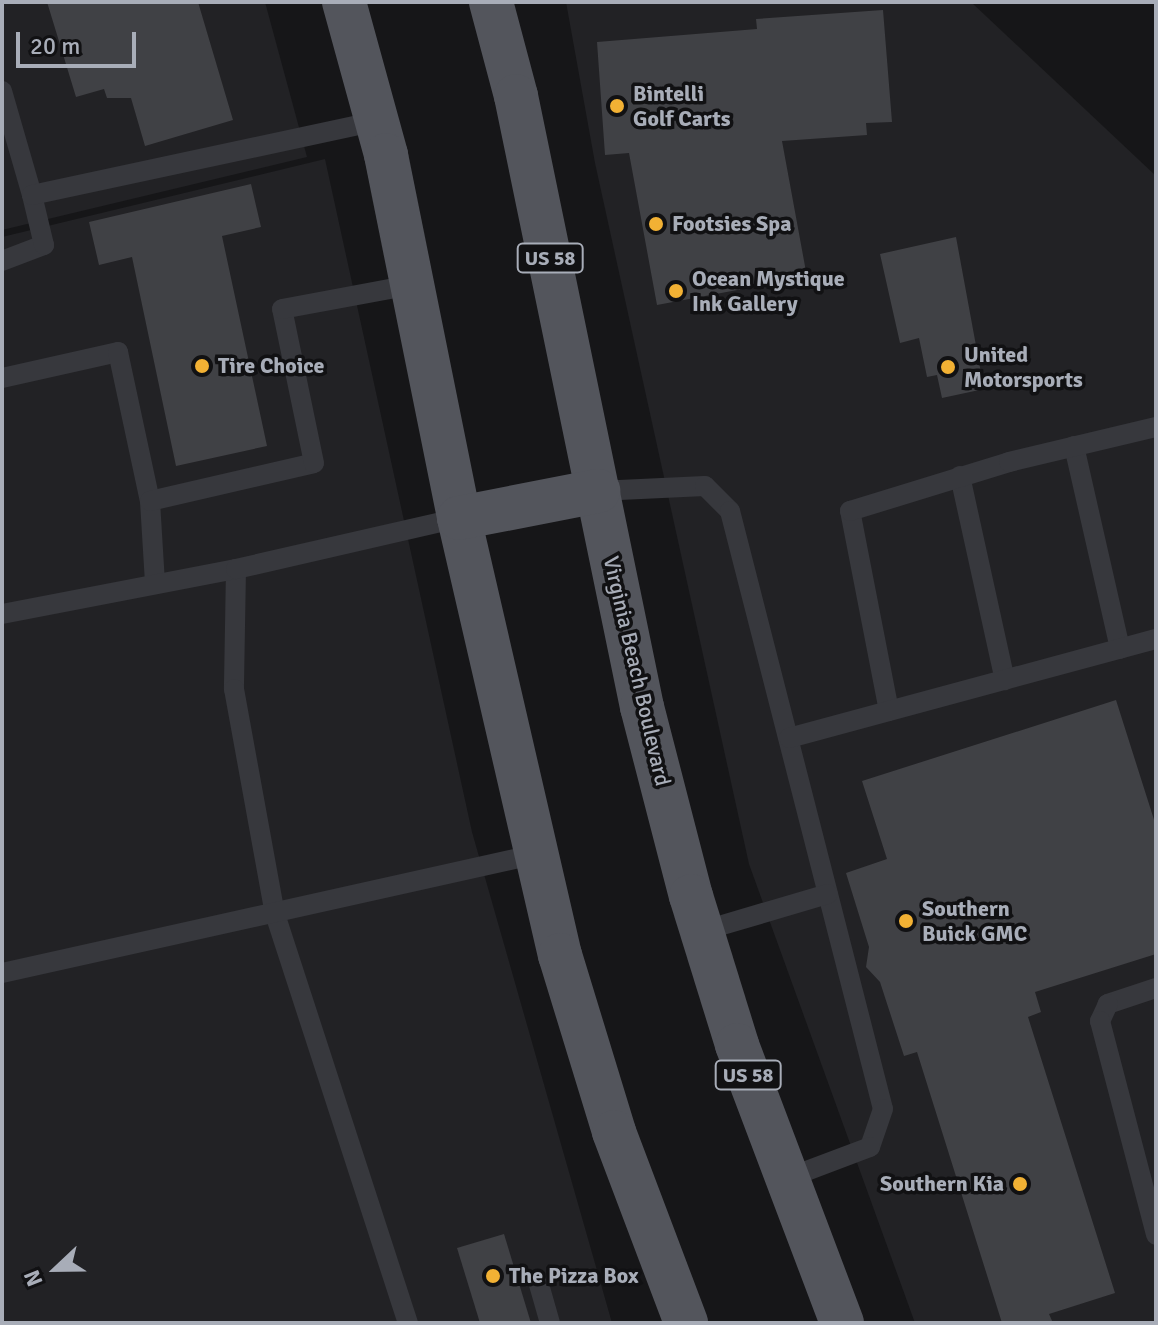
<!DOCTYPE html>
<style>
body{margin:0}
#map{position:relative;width:1158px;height:1325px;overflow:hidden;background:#161618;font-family:Signika,sans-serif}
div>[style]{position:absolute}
.built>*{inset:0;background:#222225}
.building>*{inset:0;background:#404145}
.lane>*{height:20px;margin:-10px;padding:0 10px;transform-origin:10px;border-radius:10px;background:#37383d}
.primary>*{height:44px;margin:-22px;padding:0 22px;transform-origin:22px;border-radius:22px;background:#53555c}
.dots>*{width:22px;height:22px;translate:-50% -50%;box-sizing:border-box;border:4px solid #111113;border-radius:50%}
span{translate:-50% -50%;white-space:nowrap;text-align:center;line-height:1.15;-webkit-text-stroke:7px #111113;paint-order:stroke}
.shield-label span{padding:2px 6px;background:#111113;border:2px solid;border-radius:6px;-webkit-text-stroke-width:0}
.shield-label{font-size:20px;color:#a8adb8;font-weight:700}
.poi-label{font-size:22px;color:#a8adb8;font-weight:700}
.left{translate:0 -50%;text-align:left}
.right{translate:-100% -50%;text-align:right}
.street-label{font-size:22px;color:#a8adb8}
.frame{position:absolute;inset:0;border:4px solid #a8adb8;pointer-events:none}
.north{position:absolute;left:16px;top:1229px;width:80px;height:80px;-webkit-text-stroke:6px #111113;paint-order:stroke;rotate:248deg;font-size:22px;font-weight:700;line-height:32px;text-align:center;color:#a8adb8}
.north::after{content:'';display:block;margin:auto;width:28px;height:36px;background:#a8adb8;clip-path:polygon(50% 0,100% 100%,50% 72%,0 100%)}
.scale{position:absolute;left:16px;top:32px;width:120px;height:36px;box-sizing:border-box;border:4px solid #a8adb8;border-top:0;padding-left:10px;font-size:24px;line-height:28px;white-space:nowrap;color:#a8adb8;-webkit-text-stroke:6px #111113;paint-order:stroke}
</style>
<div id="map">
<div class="built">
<i style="clip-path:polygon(2px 2px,265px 2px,307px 157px,2px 230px)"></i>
<i style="clip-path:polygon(566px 2px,971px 2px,1156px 176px,1156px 1323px,915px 1323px,749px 864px,595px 163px)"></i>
<i style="clip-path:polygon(325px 159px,472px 832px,612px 1323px,2px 1323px,2px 237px)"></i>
</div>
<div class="building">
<i style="clip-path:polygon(47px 2px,198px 2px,233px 120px,145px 146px,131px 98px,107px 98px,104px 89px,76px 97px)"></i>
<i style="clip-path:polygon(883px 10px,892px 122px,866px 123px,867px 135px,782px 141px,807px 277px,657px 305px,629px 153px,605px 155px,597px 42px,757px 29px,756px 19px)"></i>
<i style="clip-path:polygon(251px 184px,261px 227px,222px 236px,267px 446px,176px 466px,132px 257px,99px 265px,89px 222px)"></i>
<i style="clip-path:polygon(956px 237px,984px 389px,942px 398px,937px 375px,927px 377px,919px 338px,900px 343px,880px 254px)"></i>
<i style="clip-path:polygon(1116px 700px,1156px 826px,1156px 954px,1035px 992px,1041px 1012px,1028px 1017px,1115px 1293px,1049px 1314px,1053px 1323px,1002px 1323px,917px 1052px,904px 1056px,880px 982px,866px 967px,869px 947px,846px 873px,887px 859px,862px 781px)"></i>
<i style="clip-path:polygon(504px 1234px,531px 1323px,480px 1323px,457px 1248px)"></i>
</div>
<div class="lane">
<i style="left:2px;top:91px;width:108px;rotate:73.9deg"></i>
<i style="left:2px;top:261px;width:45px;rotate:-20.9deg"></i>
<i style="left:44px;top:245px;width:51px;rotate:-103.5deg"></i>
<i style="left:32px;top:195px;width:352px;rotate:-12.1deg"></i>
<i style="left:2px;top:378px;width:119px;rotate:-12.6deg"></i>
<i style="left:118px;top:352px;width:152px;rotate:77.9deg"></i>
<i style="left:1074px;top:446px;width:208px;rotate:77.2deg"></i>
<i style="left:960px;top:476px;width:209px;rotate:77.6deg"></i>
<i style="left:598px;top:491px;width:107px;rotate:-2.7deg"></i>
<i style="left:705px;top:486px;width:35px;rotate:45deg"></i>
<i style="left:730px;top:511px;width:617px;rotate:75.65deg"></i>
<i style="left:883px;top:1109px;width:40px;rotate:108.9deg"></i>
<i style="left:870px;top:1147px;width:91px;rotate:159.4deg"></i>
<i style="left:236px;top:569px;width:120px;rotate:91deg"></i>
<i style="left:234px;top:689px;width:229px;rotate:79.7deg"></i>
<i style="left:275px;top:914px;width:430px;rotate:72deg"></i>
<i style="left:155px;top:583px;width:82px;rotate:-93.5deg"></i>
<i style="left:150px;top:501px;width:168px;rotate:-13deg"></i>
<i style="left:314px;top:463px;width:157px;rotate:-101.7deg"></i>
<i style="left:282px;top:309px;width:132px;rotate:-10.5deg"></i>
<i style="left:2px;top:614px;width:238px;rotate:-10.9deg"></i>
<i style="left:236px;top:569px;width:229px;rotate:-12.9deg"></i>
<i style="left:889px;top:711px;width:204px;rotate:-101deg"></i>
<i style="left:850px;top:511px;width:166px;rotate:-17.1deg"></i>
<i style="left:1009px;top:462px;width:151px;rotate:-13.4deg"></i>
<i style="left:789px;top:738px;width:380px;rotate:-15.1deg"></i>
<i style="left:702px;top:931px;width:131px;rotate:-16.4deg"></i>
<i style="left:2px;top:973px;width:548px;rotate:-12.54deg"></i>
<i style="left:1156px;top:988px;width:51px;rotate:161.6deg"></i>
<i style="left:1108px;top:1004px;width:19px;rotate:115deg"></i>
<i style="left:1100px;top:1021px;width:221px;rotate:75.3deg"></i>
<i style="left:538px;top:1281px;width:44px;rotate:74.1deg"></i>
</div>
<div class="primary">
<i style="left:344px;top:2px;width:159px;rotate:74.6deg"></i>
<i style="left:386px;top:155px;width:370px;rotate:78.6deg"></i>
<i style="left:459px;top:518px;width:449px;rotate:77deg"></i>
<i style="left:560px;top:955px;width:185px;rotate:73deg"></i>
<i style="left:614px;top:1132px;width:204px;rotate:69.3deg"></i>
<i style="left:491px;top:2px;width:97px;rotate:75.1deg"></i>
<i style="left:516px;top:96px;width:624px;rotate:78.35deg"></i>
<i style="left:642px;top:707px;width:195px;rotate:75.5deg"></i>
<i style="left:691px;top:896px;width:156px;rotate:72.8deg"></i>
<i style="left:737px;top:1045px;width:297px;rotate:69.3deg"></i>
<i style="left:459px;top:518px;width:142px;rotate:-11deg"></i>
</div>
<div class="dots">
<i style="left:617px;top:106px;background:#f2b134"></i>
<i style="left:656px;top:224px;background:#f2b134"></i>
<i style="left:676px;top:291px;background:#f2b134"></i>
<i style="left:202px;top:366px;background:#f2b134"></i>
<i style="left:948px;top:367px;background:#f2b134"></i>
<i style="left:906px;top:921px;background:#f2b134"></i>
<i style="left:1020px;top:1184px;background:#f2b134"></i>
<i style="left:493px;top:1276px;background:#f2b134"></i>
</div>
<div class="shield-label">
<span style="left:550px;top:258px">US 58</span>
<span style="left:748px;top:1075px">US 58</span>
</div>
<div class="poi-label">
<span class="left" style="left:633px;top:106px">Bintelli<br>Golf Carts</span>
<span class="left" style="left:672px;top:224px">Footsies Spa</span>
<span class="left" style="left:692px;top:291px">Ocean Mystique<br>Ink Gallery</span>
<span class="left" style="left:964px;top:367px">United<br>Motorsports</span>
<span class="left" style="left:218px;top:366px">Tire Choice</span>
<span class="left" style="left:922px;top:921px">Southern<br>Buick GMC</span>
<span class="right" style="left:1004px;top:1184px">Southern Kia</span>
<span class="left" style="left:509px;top:1276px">The Pizza Box</span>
</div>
<div class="street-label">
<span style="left:637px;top:671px;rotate:77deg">Virginia Beach Boulevard</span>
</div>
<div class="frame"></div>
<div class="north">N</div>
<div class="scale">20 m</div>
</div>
